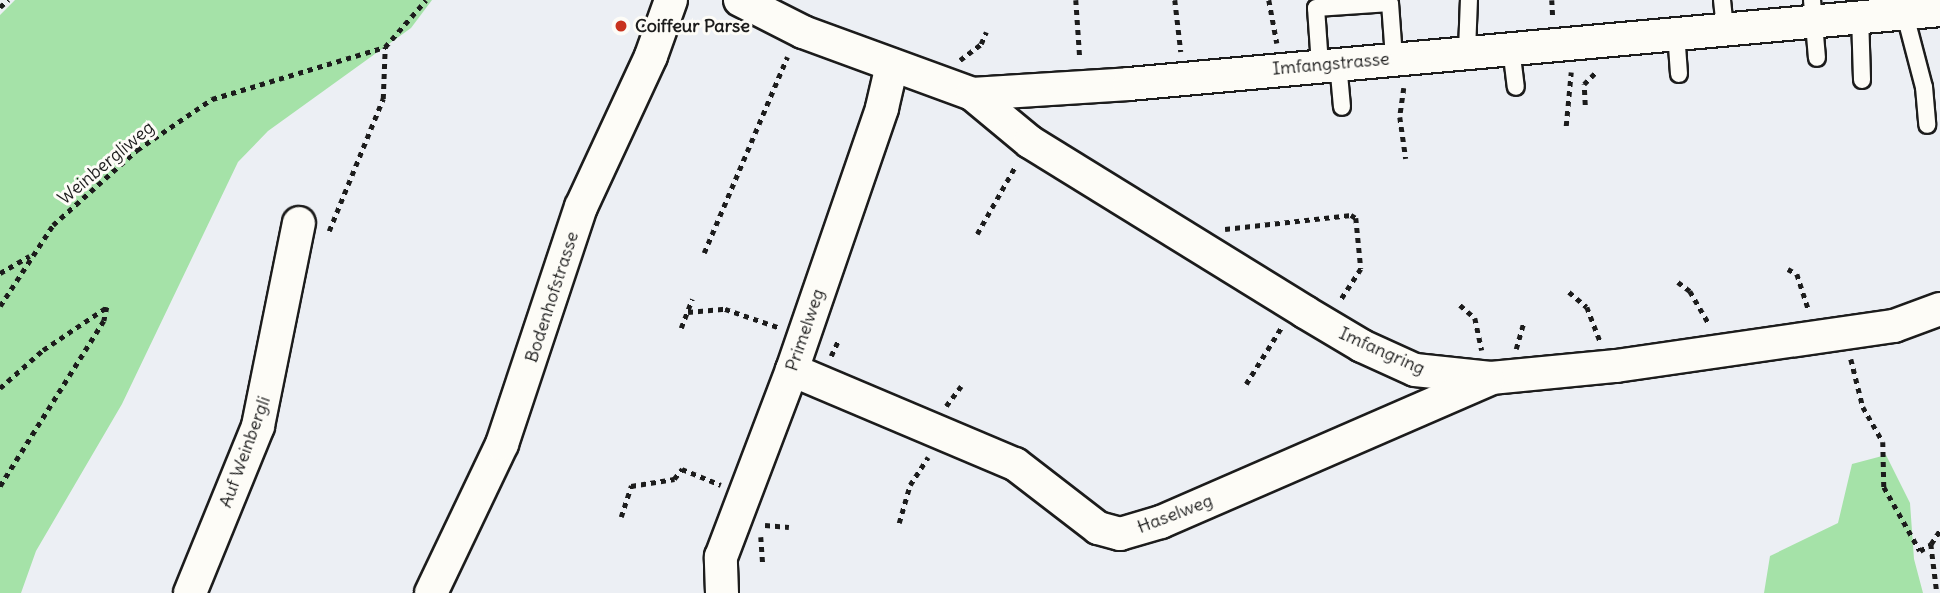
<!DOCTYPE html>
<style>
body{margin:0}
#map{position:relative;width:1940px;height:593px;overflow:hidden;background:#eceff4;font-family:Delius,sans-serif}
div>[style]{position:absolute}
.green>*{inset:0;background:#a5e2a8}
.path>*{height:4.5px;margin-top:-2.25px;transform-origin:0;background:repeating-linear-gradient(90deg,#1c1c1c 0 5px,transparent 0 10px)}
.roads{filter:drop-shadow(2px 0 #1c1c1c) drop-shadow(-2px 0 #1c1c1c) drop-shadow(0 2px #1c1c1c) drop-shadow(0 -2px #1c1c1c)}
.lane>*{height:16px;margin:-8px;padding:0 8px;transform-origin:8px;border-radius:8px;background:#fdfcf7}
.street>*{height:32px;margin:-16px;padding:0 16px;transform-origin:16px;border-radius:16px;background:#fdfcf7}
.dots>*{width:19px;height:19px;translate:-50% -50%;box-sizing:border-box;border:4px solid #fdfcf7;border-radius:50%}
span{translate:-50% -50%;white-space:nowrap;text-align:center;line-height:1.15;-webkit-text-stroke:6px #fdfcf7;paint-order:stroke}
.poi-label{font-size:18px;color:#1c1c1c;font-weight:700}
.left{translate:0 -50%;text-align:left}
.street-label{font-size:18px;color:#1c1c1c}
</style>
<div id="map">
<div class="green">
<i style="clip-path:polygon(15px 0,432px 0,411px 28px,268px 131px,238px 162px,122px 404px,36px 551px,21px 593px,0 593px,0 15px)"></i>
<i style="clip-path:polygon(1886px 455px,1910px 503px,1914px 559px,1923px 593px,1764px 593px,1770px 556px,1838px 523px,1852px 464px)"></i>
</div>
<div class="path">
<i style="left:1076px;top:0;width:59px;rotate:86.1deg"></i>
<i style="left:1175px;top:0;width:52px;rotate:83.4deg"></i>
<i style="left:1269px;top:0;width:44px;rotate:79.5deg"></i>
<i style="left:1552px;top:0;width:19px;rotate:87deg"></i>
<i style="left:0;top:7px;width:11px;rotate:-41deg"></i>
<i style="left:960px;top:60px;width:26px;rotate:-37deg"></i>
<i style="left:981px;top:44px;width:13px;rotate:-67deg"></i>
<i style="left:1404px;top:88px;width:29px;rotate:98deg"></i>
<i style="left:1400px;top:117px;width:42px;rotate:81.9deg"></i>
<i style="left:1585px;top:105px;width:21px;rotate:-93deg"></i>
<i style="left:1584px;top:84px;width:20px;rotate:-45deg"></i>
<i style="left:1566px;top:126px;width:54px;rotate:-84.7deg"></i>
<i style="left:1225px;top:229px;width:127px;rotate:-6.3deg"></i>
<i style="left:1351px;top:215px;width:6px;rotate:31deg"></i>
<i style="left:1356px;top:218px;width:51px;rotate:84.4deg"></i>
<i style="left:1361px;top:269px;width:38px;rotate:123deg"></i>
<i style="left:329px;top:231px;width:143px;rotate:-67.8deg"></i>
<i style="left:383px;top:99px;width:52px;rotate:-87.8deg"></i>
<i style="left:385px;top:47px;width:62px;rotate:-48.9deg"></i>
<i style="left:977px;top:234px;width:79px;rotate:-60.5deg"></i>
<i style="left:704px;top:253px;width:213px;rotate:-67deg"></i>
<i style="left:1788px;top:269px;width:10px;rotate:29deg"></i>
<i style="left:1797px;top:274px;width:38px;rotate:72deg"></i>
<i style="left:0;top:273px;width:34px;rotate:-30deg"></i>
<i style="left:1678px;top:282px;width:15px;rotate:37deg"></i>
<i style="left:1690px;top:291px;width:38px;rotate:60deg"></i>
<i style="left:1569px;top:292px;width:23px;rotate:40deg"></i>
<i style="left:1587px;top:307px;width:36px;rotate:69deg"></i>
<i style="left:1460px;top:305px;width:20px;rotate:41deg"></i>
<i style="left:1475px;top:318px;width:33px;rotate:78deg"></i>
<i style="left:0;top:306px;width:97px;rotate:-56.8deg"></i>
<i style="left:53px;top:225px;width:113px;rotate:-41.8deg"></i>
<i style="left:137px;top:150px;width:91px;rotate:-34.2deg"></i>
<i style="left:212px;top:99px;width:181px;rotate:-16.7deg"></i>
<i style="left:688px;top:312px;width:37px;rotate:-5deg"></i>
<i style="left:725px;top:309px;width:56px;rotate:18.8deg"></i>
<i style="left:681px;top:328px;width:31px;rotate:-69deg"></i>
<i style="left:1516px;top:349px;width:29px;rotate:-74deg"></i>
<i style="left:831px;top:356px;width:17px;rotate:-65deg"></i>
<i style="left:1851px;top:359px;width:49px;rotate:76deg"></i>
<i style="left:1863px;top:407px;width:40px;rotate:60.3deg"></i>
<i style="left:1883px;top:442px;width:45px;rotate:88.7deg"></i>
<i style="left:1884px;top:487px;width:73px;rotate:60.6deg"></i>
<i style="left:1920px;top:551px;width:13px;rotate:-32deg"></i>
<i style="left:1931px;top:544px;width:49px;rotate:83deg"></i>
<i style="left:1246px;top:384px;width:66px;rotate:-58deg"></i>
<i style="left:0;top:388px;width:57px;rotate:-41.5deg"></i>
<i style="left:43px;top:350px;width:77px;rotate:-33.9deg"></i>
<i style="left:107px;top:307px;width:14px;rotate:102deg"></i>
<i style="left:104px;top:321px;width:196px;rotate:122.1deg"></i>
<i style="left:946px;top:406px;width:25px;rotate:-53deg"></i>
<i style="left:621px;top:517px;width:33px;rotate:-72deg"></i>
<i style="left:631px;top:486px;width:44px;rotate:-9.2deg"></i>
<i style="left:674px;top:479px;width:13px;rotate:-51deg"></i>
<i style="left:682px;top:469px;width:42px;rotate:22.3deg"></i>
<i style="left:899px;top:523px;width:40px;rotate:-74deg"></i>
<i style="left:910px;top:485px;width:33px;rotate:-57deg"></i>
<i style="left:765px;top:525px;width:24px;rotate:5deg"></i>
<i style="left:761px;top:537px;width:27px;rotate:86deg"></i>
<i style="left:1931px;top:544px;width:17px;rotate:-57deg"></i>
</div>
<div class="roads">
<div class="lane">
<i style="left:1722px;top:0;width:28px;rotate:84deg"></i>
<i style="left:1812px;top:0;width:58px;rotate:85.1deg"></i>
<i style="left:1904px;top:11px;width:79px;rotate:75.3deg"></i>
<i style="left:1924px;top:87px;width:38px;rotate:85deg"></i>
<i style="left:1860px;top:15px;width:65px;rotate:88.2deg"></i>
<i style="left:1676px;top:32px;width:42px;rotate:85.9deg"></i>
<i style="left:1511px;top:48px;width:39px;rotate:83deg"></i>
<i style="left:1467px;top:51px;width:51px;rotate:-87.8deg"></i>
<i style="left:1338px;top:63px;width:44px;rotate:84.8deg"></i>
<i style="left:1320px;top:65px;width:57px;rotate:-94deg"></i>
<i style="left:1316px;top:8px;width:74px;rotate:-3.9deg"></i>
<i style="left:1390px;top:3px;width:55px;rotate:85.8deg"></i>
</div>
<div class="street">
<i style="left:740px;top:0;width:71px;rotate:26.9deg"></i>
<i style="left:803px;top:32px;width:180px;rotate:20.1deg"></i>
<i style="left:972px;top:94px;width:157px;rotate:-3.6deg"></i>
<i style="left:1129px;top:84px;width:814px;rotate:-5.21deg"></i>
<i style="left:972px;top:94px;width:75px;rotate:39.6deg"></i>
<i style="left:1030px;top:142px;width:323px;rotate:31.7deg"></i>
<i style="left:1305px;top:312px;width:66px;rotate:30.8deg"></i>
<i style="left:1362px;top:346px;width:58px;rotate:24.4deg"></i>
<i style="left:1415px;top:370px;width:76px;rotate:6deg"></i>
<i style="left:1491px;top:378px;width:126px;rotate:-5.5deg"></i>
<i style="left:1616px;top:366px;width:281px;rotate:-8.2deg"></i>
<i style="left:1894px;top:326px;width:49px;rotate:-20.3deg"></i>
<i style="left:792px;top:370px;width:242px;rotate:22.9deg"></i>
<i style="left:1015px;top:464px;width:105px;rotate:37.6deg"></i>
<i style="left:1098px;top:528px;width:23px;rotate:15deg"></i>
<i style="left:1120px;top:534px;width:43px;rotate:-16.3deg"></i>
<i style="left:1161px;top:522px;width:357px;rotate:-23.5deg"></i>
<i style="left:190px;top:593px;width:180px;rotate:-67.8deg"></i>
<i style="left:258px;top:426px;width:207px;rotate:-78.6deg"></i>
<i style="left:431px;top:593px;width:165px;rotate:-64.5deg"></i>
<i style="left:502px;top:444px;width:250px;rotate:-71.6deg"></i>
<i style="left:581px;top:207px;width:166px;rotate:-65.1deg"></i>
<i style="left:651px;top:56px;width:59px;rotate:-70.3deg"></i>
<i style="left:722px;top:593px;width:36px;rotate:-92deg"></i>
<i style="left:721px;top:557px;width:200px;rotate:-69.2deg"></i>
<i style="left:792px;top:370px;width:277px;rotate:-71deg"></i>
<i style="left:882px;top:108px;width:44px;rotate:-76.9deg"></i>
</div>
</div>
<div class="dots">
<i style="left:621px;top:26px;background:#c8321e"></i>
</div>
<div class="poi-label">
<span class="left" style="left:635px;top:26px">Coiffeur Parse</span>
</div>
<div class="street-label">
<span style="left:1331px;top:64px;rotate:-5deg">Imfangstrasse</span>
<span style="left:106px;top:163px;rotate:-40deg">Weinbergliweg</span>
<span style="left:552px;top:297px;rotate:-72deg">Bodenhofstrasse</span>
<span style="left:805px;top:330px;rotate:-71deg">Primelweg</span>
<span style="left:1382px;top:351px;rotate:24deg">Imfangring</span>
<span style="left:245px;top:452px;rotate:-70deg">Auf Weinbergli</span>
<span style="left:1175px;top:514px;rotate:-21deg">Haselweg</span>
</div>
</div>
